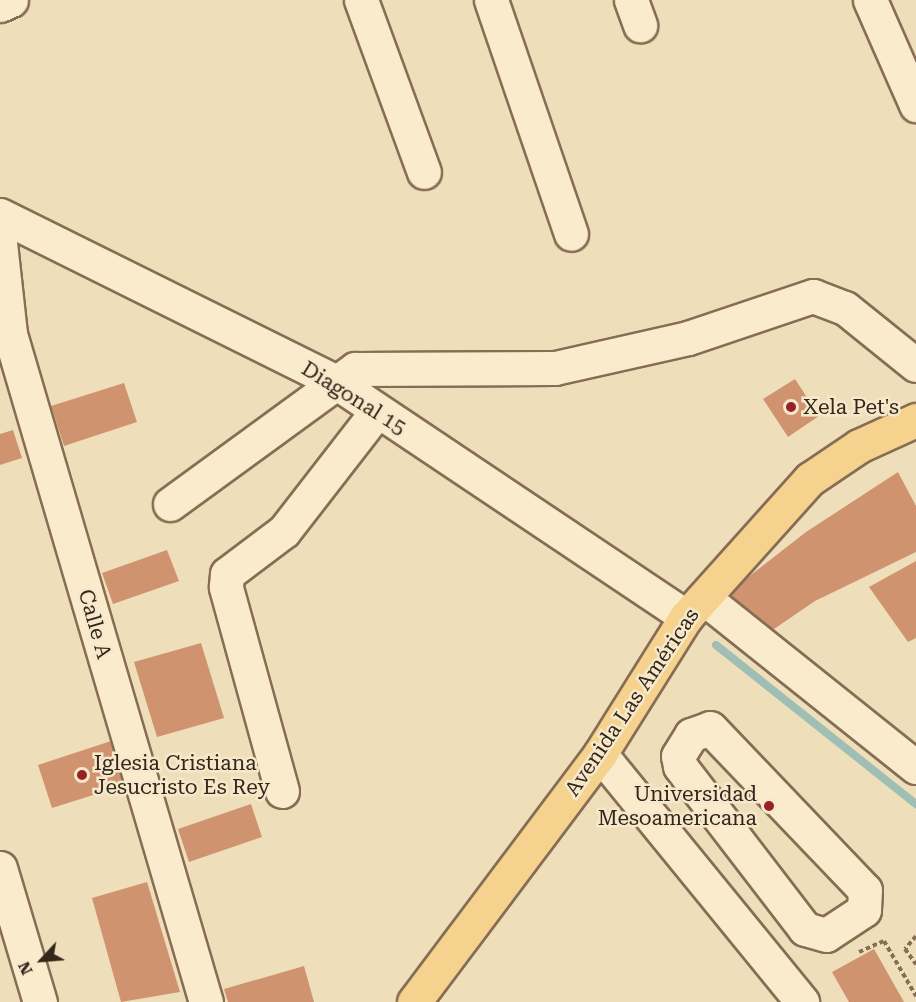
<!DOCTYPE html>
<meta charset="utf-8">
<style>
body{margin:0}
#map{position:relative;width:916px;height:1002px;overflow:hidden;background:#efdeba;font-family:"Roboto Serif",serif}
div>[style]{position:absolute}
.stream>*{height:8px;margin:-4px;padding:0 4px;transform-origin:4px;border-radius:4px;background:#9fbfb5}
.building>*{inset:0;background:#cf946f}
.path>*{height:4px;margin-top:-2px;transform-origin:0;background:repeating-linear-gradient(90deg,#866d54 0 4.5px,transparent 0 7.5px)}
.roads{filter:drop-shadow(2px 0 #866d54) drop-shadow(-2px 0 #866d54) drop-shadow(0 2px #866d54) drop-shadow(0 -2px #866d54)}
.minor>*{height:33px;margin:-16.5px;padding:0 16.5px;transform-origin:16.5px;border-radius:16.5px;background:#faebcd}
.major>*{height:33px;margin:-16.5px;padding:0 16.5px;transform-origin:16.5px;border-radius:16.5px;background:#f5d38f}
.dots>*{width:16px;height:16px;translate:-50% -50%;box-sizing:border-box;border:3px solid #f6e8ca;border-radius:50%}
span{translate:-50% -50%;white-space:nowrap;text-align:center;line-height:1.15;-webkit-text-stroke:5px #f6e8ca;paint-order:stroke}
.street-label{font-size:21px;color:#34261a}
.poi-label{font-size:21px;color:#34261a}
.left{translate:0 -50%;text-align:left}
.right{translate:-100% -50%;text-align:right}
.north{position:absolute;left:12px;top:930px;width:60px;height:60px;-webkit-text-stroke:4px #f6e8ca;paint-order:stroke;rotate:244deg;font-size:16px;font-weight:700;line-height:24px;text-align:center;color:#34261a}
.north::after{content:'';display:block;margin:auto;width:21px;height:27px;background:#34261a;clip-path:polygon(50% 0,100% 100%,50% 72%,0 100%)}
</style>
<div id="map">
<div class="stream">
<i style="left:716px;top:645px;width:256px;rotate:38.5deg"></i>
</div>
<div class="building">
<i style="clip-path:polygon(795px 379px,819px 416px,788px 437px,763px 399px)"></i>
<i style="clip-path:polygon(124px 383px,137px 422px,64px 446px,51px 406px)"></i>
<i style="clip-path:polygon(13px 430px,22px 458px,0 465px,0 434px)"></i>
<i style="clip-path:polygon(898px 472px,916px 506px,916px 552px,815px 601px,761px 638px,720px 599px,806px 532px)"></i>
<i style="clip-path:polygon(167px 550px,179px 581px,113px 604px,102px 573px)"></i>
<i style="clip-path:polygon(916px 561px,916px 638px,908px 642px,869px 587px)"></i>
<i style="clip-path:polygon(201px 643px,224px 718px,157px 737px,134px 662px)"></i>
<i style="clip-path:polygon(111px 741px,125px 785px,52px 808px,38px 765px)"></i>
<i style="clip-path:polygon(251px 804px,262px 837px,189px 862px,178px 829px)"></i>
<i style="clip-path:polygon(147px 882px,180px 992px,121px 1002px,92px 898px)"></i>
<i style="clip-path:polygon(874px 949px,904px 1002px,849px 1002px,832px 972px)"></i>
<i style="clip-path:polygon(304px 966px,314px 1002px,228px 1002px,224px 989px)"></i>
</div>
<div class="path">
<i style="left:916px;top:936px;width:17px;rotate:130deg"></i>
<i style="left:905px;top:949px;width:19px;rotate:54deg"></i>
<i style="left:859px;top:952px;width:27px;rotate:-24deg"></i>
<i style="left:884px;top:941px;width:64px;rotate:59.8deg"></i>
</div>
<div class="roads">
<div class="minor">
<i style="left:361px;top:0;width:183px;rotate:69.9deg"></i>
<i style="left:491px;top:0;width:247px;rotate:71.1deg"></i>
<i style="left:631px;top:0;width:27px;rotate:70deg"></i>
<i style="left:870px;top:0;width:115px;rotate:66.3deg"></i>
<i style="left:0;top:5px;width:12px;rotate:-24deg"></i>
<i style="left:0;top:215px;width:373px;rotate:26.4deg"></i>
<i style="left:334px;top:381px;width:424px;rotate:33.8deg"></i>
<i style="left:0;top:243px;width:92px;rotate:83.7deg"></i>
<i style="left:10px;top:334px;width:696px;rotate:73.65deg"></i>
<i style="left:170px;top:504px;width:229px;rotate:-36.1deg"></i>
<i style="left:355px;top:369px;width:200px;rotate:-0.3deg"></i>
<i style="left:555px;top:368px;width:136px;rotate:-12.7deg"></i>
<i style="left:688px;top:338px;width:132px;rotate:-18.6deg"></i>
<i style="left:813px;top:296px;width:34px;rotate:21deg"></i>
<i style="left:845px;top:308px;width:91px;rotate:38.8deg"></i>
<i style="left:704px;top:598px;width:271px;rotate:38.6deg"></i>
<i style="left:710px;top:728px;width:224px;rotate:46.3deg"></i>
<i style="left:865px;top:890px;width:20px;rotate:93deg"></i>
<i style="left:864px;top:910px;width:45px;rotate:146.7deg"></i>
<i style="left:826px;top:935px;width:22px;rotate:-164deg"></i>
<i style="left:805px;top:929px;width:205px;rotate:-127.5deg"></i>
<i style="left:680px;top:766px;width:10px;rotate:-101deg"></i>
<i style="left:678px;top:756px;width:25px;rotate:-58deg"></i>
<i style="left:691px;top:735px;width:20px;rotate:-20deg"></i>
<i style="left:600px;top:754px;width:320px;rotate:50.8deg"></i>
<i style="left:282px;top:791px;width:212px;rotate:-105.4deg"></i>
<i style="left:226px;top:587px;width:13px;rotate:-86deg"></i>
<i style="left:227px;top:574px;width:71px;rotate:-37deg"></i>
<i style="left:284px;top:531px;width:152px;rotate:-52.2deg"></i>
<i style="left:0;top:868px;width:140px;rotate:73.4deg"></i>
</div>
<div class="major">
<i style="left:414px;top:1002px;width:310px;rotate:-53.1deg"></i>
<i style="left:600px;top:754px;width:162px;rotate:-57.9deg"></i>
<i style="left:686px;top:617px;width:186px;rotate:-48.1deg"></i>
<i style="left:810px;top:479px;width:59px;rotate:-34deg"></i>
<i style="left:859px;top:446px;width:63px;rotate:-24.5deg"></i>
</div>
</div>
<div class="dots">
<i style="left:791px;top:407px;background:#972226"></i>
<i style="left:82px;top:775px;background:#972226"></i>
<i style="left:769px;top:806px;background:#972226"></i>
</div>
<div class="street-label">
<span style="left:354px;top:398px;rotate:32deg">Diagonal 15</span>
<span style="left:95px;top:624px;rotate:74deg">Calle A</span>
<span style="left:632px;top:702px;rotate:-56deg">Avenida Las Américas</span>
</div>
<div class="poi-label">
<span class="left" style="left:803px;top:407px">Xela Pet's</span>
<span class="left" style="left:94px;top:775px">Iglesia Cristiana<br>Jesucristo Es Rey</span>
<span class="right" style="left:757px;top:806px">Universidad<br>Mesoamericana</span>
</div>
<div class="north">N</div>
</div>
